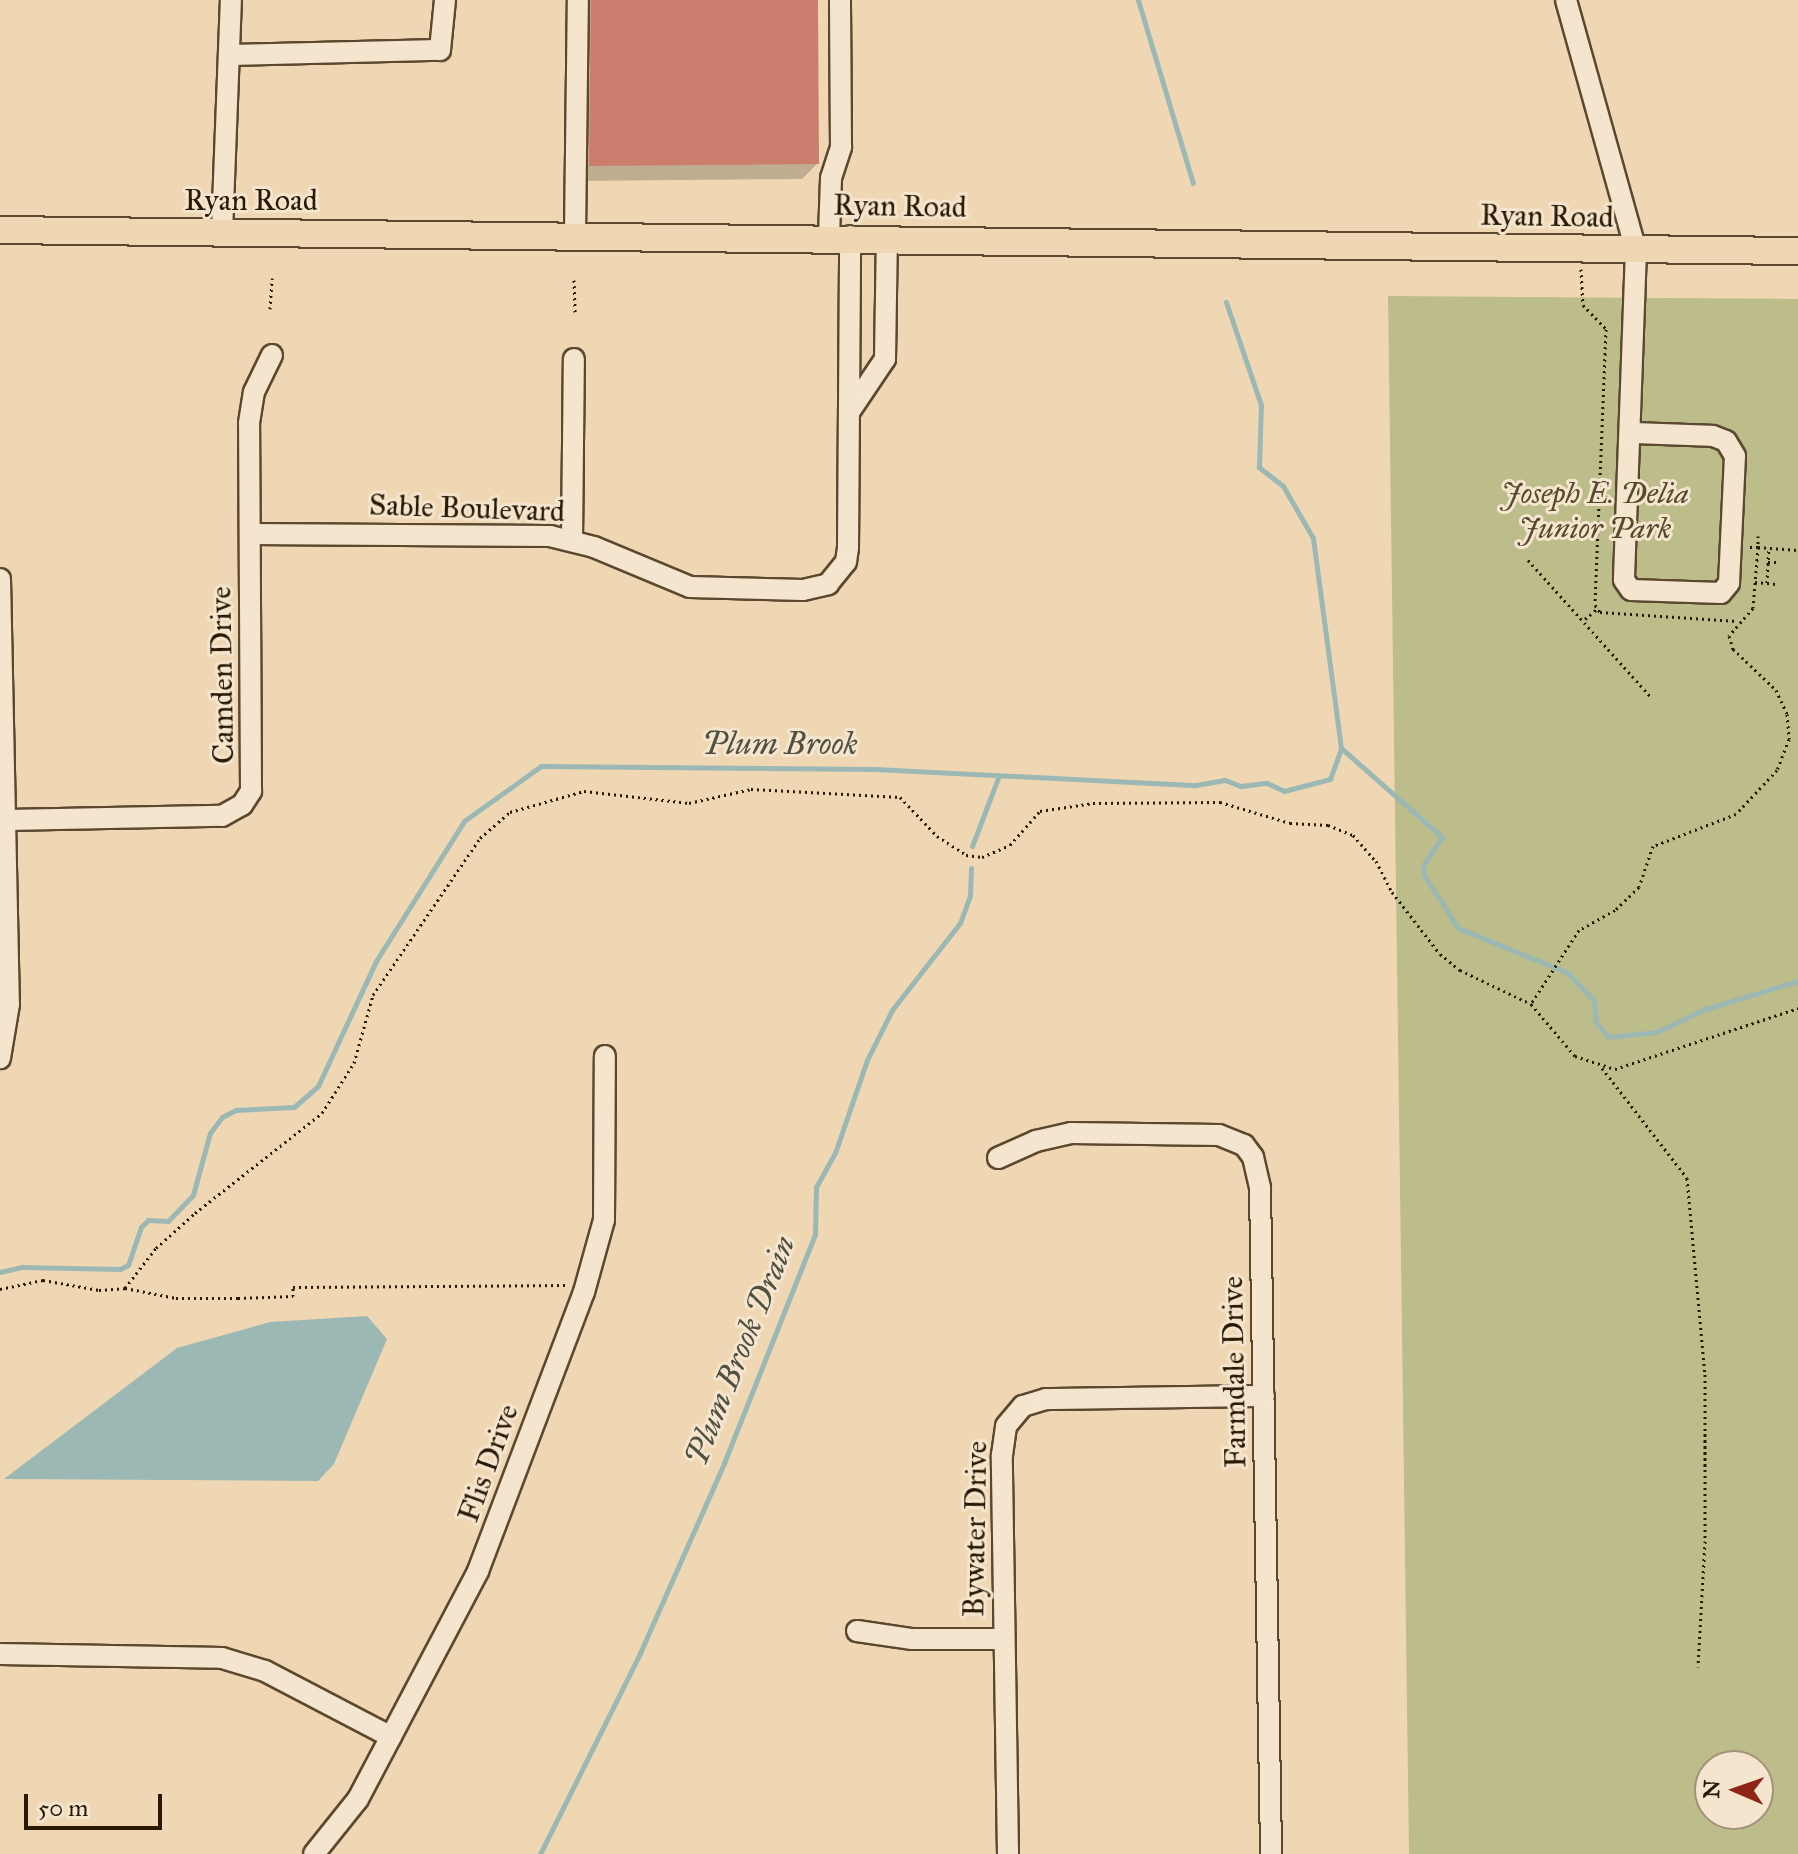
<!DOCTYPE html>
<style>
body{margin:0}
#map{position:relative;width:1798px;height:1854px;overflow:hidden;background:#f0d7b4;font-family:"IM FELL Great Primer",serif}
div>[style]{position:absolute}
.green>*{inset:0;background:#bcbd8b}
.water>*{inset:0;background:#9cb8b4}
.shadow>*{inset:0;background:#0003}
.stream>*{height:5px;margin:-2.5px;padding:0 2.5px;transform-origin:2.5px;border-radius:2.5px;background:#9cb8b4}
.building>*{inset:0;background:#cb7e6d}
.path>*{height:3px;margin-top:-1.5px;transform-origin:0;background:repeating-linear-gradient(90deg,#291902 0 2px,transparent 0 6px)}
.roads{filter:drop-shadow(2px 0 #5b482e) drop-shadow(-2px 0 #5b482e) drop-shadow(0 2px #5b482e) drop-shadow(0 -2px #5b482e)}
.minor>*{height:20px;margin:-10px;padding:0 10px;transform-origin:10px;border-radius:10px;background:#f5e5ce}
.major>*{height:26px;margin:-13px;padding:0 13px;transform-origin:13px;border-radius:13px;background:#f0d7b4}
span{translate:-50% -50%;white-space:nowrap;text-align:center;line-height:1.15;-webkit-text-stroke:6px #f5e5ce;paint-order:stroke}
.street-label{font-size:30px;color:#291902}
.park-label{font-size:30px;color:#554a2b;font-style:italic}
.water-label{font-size:32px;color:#515140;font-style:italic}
.north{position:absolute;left:1694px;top:1750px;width:80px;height:80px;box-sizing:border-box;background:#f5e5ce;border:2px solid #a3937c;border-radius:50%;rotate:272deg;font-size:22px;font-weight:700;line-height:32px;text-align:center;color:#291902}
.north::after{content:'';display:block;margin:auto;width:28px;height:36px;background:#8f2418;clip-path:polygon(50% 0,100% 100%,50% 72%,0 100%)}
.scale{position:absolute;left:24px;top:1794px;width:138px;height:36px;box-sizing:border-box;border:4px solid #291902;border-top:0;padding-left:10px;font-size:24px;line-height:28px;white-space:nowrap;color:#291902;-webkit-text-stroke:6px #f5e5ce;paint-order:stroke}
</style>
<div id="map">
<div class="green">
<i style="clip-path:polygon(evenodd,1388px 296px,1798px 299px,1798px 1854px,1409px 1854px,1388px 296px,1710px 1766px,1758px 1766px,1758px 1814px,1710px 1814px,1710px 1766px)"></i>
</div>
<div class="water">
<i style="clip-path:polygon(367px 1316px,387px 1339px,334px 1464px,318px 1481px,4px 1479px,177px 1348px,270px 1322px)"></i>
</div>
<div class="shadow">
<i style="clip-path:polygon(573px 0,816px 0,817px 164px,802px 179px,574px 181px)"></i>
</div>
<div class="stream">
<i style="left:1138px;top:0;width:191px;rotate:73.3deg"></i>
<i style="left:1341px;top:748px;width:135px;rotate:41.4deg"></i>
<i style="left:1442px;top:837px;width:34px;rotate:124deg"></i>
<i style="left:1423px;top:865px;width:10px;rotate:84deg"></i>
<i style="left:1424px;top:875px;width:63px;rotate:57.3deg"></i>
<i style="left:1458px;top:928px;width:119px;rotate:22.2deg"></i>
<i style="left:1568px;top:973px;width:38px;rotate:47deg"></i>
<i style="left:1594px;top:1001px;width:22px;rotate:85deg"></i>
<i style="left:1596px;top:1023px;width:19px;rotate:47deg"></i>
<i style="left:1609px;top:1037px;width:48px;rotate:-5.9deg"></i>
<i style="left:1657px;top:1032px;width:53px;rotate:-25.6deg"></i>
<i style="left:1705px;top:1009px;width:97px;rotate:-16.8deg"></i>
<i style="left:972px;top:846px;width:73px;rotate:-69.1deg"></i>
<i style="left:0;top:1272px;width:23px;rotate:-13deg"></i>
<i style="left:22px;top:1267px;width:98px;rotate:1.2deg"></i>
<i style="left:120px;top:1269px;width:9px;rotate:-27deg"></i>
<i style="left:128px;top:1265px;width:40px;rotate:-71.1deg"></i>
<i style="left:141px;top:1227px;width:10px;rotate:-45deg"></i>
<i style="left:148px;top:1220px;width:20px;rotate:3deg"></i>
<i style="left:168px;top:1221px;width:36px;rotate:-46deg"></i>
<i style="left:193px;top:1195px;width:64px;rotate:-74.7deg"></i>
<i style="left:210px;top:1133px;width:20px;rotate:-53deg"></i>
<i style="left:222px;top:1117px;width:16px;rotate:-27deg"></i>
<i style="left:236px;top:1110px;width:58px;rotate:-3deg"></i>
<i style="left:294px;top:1107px;width:32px;rotate:-41deg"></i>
<i style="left:318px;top:1086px;width:138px;rotate:-65.1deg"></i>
<i style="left:376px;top:961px;width:165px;rotate:-57.8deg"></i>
<i style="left:464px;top:821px;width:95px;rotate:-35.5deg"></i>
<i style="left:541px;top:766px;width:334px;rotate:0.5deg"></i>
<i style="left:875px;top:769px;width:321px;rotate:2.9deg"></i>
<i style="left:1196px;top:785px;width:29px;rotate:-10deg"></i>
<i style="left:1225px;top:780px;width:17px;rotate:21deg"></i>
<i style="left:1241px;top:786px;width:26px;rotate:-7deg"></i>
<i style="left:1267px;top:783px;width:19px;rotate:25deg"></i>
<i style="left:1284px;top:791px;width:48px;rotate:-14.6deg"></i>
<i style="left:1330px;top:779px;width:33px;rotate:-70deg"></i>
<i style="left:1341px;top:748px;width:212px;rotate:-97.6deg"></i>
<i style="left:1313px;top:538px;width:60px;rotate:-120deg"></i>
<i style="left:1283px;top:486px;width:31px;rotate:-142deg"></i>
<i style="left:1259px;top:467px;width:62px;rotate:-88.2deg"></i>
<i style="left:1261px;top:405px;width:109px;rotate:-108.8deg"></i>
<i style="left:540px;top:1854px;width:225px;rotate:-63.5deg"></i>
<i style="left:640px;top:1653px;width:208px;rotate:-66.1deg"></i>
<i style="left:724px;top:1463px;width:246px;rotate:-68.3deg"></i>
<i style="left:815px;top:1234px;width:47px;rotate:-88.8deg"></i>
<i style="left:816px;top:1187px;width:39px;rotate:-61deg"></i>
<i style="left:835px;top:1153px;width:98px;rotate:-71deg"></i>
<i style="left:867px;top:1060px;width:56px;rotate:-63.4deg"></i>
<i style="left:892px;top:1010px;width:110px;rotate:-52deg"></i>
<i style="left:960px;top:923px;width:29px;rotate:-70deg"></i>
<i style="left:970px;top:896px;width:28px;rotate:-88deg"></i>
</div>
<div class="building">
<i style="clip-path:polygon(591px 0,818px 0,819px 164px,589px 166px)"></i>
</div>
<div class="path">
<i style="left:1581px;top:225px;width:15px;rotate:-90deg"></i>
<i style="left:1581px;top:269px;width:36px;rotate:87deg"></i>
<i style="left:1583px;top:305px;width:33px;rotate:46deg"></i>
<i style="left:1606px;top:329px;width:276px;rotate:92.3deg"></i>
<i style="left:1595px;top:605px;width:9px;rotate:54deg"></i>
<i style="left:1600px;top:612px;width:137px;rotate:3.8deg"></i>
<i style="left:574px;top:280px;width:32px;rotate:88deg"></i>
<i style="left:270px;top:309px;width:31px;rotate:-86deg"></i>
<i style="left:1758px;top:536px;width:11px;rotate:90deg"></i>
<i style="left:1758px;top:547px;width:40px;rotate:4.3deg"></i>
<i style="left:1750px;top:547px;width:8px"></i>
<i style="left:1758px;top:547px;width:61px;rotate:94.7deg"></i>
<i style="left:1753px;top:608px;width:37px;rotate:131deg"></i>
<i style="left:1729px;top:636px;width:14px;rotate:73deg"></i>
<i style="left:1733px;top:649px;width:59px;rotate:43.6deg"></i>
<i style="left:1776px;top:690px;width:26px;rotate:65deg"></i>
<i style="left:1787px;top:714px;width:25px;rotate:85deg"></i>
<i style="left:1789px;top:739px;width:33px;rotate:111deg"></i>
<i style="left:1777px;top:770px;width:60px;rotate:133deg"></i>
<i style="left:1736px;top:814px;width:89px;rotate:158.9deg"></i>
<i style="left:1653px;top:846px;width:43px;rotate:108.9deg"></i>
<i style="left:1639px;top:887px;width:33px;rotate:136deg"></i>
<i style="left:1615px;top:910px;width:41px;rotate:150.9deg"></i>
<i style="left:1579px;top:930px;width:88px;rotate:123deg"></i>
<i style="left:1531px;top:1004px;width:68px;rotate:49.8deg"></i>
<i style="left:1575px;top:1056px;width:42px;rotate:18deg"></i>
<i style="left:1615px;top:1069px;width:193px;rotate:-18.4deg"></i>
<i style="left:1528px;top:560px;width:184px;rotate:48.1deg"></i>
<i style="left:1768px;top:562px;width:11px"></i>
<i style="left:1755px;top:582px;width:12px;rotate:5deg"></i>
<i style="left:1767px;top:583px;width:35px;rotate:-87deg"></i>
<i style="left:1767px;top:583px;width:9px;rotate:6deg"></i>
<i style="left:1585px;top:619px;width:17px;rotate:-40deg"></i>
<i style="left:1602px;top:1068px;width:139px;rotate:52.3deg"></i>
<i style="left:1687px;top:1178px;width:197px;rotate:84.8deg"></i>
<i style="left:1705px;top:1374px;width:167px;rotate:90deg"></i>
<i style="left:1705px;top:1541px;width:126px;rotate:93.2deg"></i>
<i style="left:125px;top:1288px;width:52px;rotate:11.1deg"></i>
<i style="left:176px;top:1298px;width:62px"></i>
<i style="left:238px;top:1298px;width:55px;rotate:-2.1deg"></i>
<i style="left:293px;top:1296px;width:9px;rotate:-90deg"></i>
<i style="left:293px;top:1287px;width:274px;rotate:-0.4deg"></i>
<i style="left:0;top:1289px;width:44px;rotate:-11.8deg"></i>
<i style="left:43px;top:1280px;width:57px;rotate:10.1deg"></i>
<i style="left:99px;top:1290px;width:26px;rotate:-4deg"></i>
<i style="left:125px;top:1288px;width:51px;rotate:-52.2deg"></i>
<i style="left:156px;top:1248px;width:52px;rotate:-41.9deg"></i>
<i style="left:195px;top:1213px;width:162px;rotate:-38.2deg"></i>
<i style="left:322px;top:1113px;width:59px;rotate:-57.4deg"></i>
<i style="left:354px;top:1063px;width:71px;rotate:-74.4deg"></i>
<i style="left:373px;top:995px;width:190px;rotate:-55.7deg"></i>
<i style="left:480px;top:838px;width:40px;rotate:-41deg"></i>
<i style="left:510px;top:812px;width:77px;rotate:-15.8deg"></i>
<i style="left:584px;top:791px;width:106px;rotate:6.5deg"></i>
<i style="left:689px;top:803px;width:64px;rotate:-12.7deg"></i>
<i style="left:751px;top:789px;width:149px;rotate:3.1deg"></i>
<i style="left:900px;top:797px;width:54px;rotate:46.5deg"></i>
<i style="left:937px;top:836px;width:35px;rotate:33deg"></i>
<i style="left:966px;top:855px;width:16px;rotate:7deg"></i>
<i style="left:982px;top:857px;width:30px;rotate:-23deg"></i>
<i style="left:1010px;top:845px;width:45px;rotate:-48.6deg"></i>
<i style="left:1040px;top:811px;width:54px;rotate:-8.6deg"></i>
<i style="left:1093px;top:803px;width:127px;rotate:-0.5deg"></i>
<i style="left:1220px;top:802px;width:73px;rotate:16.7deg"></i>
<i style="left:1290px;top:823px;width:38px;rotate:3deg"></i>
<i style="left:1328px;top:825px;width:27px;rotate:22deg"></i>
<i style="left:1353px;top:835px;width:35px;rotate:49deg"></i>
<i style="left:1376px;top:861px;width:35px;rotate:63deg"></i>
<i style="left:1392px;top:892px;width:78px;rotate:52.3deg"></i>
<i style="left:1440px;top:954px;width:26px;rotate:39deg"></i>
<i style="left:1460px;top:970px;width:79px;rotate:25.6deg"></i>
</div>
<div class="roads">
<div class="minor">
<i style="left:1566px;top:0;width:260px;rotate:74.4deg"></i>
<i style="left:1636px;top:250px;width:330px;rotate:92.1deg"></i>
<i style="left:1624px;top:580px;width:12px;rotate:55deg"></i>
<i style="left:1631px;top:590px;width:90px;rotate:1.9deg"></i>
<i style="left:1721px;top:593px;width:13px;rotate:-51deg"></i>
<i style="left:1729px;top:583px;width:127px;rotate:-87.3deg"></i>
<i style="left:1735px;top:456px;width:17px;rotate:-121deg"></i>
<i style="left:1726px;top:441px;width:14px;rotate:-159deg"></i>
<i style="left:1713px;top:436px;width:83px;rotate:-177.9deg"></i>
<i style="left:230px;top:55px;width:210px;rotate:-1.4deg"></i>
<i style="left:440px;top:50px;width:50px;rotate:-84.3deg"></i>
<i style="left:222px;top:232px;width:232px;rotate:-87.8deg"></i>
<i style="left:575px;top:234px;width:234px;rotate:-89.3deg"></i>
<i style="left:829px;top:236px;width:58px;rotate:-88deg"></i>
<i style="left:831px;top:178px;width:33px;rotate:-72deg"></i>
<i style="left:841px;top:147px;width:147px;rotate:-90.4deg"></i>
<i style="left:850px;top:411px;width:63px;rotate:-56.1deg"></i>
<i style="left:885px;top:359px;width:122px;rotate:-89.1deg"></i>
<i style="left:250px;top:534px;width:300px;rotate:0.4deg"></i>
<i style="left:550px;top:536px;width:45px;rotate:14deg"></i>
<i style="left:594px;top:547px;width:104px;rotate:22.6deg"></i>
<i style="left:690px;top:587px;width:113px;rotate:1.5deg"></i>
<i style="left:803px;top:590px;width:26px;rotate:-13deg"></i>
<i style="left:828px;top:584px;width:28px;rotate:-51deg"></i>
<i style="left:846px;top:562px;width:14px;rotate:-82deg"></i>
<i style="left:848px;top:548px;width:312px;rotate:-89.6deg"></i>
<i style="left:572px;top:539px;width:180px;rotate:-89.4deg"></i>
<i style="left:0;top:579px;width:425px;rotate:88.8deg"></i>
<i style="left:9px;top:1004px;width:55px;rotate:99.5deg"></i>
<i style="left:7px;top:820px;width:215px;rotate:-1.1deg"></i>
<i style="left:222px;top:816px;width:23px;rotate:-29deg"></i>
<i style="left:242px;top:805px;width:17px;rotate:-57deg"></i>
<i style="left:251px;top:791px;width:368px;rotate:-90.3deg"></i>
<i style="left:249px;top:423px;width:31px;rotate:-81deg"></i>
<i style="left:254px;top:392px;width:41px;rotate:-64.1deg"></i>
<i style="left:998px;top:1158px;width:42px;rotate:-24.1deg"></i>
<i style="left:1036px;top:1141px;width:36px;rotate:-13deg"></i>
<i style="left:1071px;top:1133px;width:148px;rotate:0.8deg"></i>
<i style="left:1219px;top:1135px;width:27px;rotate:22deg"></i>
<i style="left:1244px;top:1145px;width:15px;rotate:53deg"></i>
<i style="left:1253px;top:1157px;width:32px;rotate:77deg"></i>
<i style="left:1260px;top:1188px;width:666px;rotate:89.05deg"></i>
<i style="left:857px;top:1631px;width:56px;rotate:8.3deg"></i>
<i style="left:912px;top:1639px;width:92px"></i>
<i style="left:0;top:1654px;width:222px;rotate:1deg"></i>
<i style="left:222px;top:1658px;width:45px;rotate:16.8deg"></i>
<i style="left:265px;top:1671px;width:142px;rotate:27.6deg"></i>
<i style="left:314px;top:1854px;width:70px;rotate:-51.3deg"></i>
<i style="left:358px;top:1799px;width:258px;rotate:-62.2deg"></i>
<i style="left:478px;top:1571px;width:298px;rotate:-69.2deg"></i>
<i style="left:584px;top:1292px;width:75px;rotate:-74.5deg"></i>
<i style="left:604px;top:1220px;width:164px;rotate:-89.7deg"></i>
<i style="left:1008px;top:1854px;width:399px;rotate:-90.9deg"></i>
<i style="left:1002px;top:1455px;width:29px;rotate:-82deg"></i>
<i style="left:1006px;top:1426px;width:26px;rotate:-50deg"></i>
<i style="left:1023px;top:1406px;width:24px;rotate:-17deg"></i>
<i style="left:1046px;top:1399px;width:218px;rotate:-0.8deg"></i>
</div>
<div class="major">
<i style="left:0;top:230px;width:1798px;rotate:0.67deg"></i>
</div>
</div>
<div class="street-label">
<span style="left:251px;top:200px">Ryan Road</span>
<span style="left:900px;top:206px;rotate:1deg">Ryan Road</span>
<span style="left:1547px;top:216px;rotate:1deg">Ryan Road</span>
<span style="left:467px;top:508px;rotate:2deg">Sable Boulevard</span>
<span style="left:222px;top:675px;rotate:-91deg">Camden Drive</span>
<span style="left:1234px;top:1372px;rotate:-91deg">Farmdale Drive</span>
<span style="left:488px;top:1463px;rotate:-70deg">Flis Drive</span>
<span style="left:975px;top:1529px;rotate:-89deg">Bywater Drive</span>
</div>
<div class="park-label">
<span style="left:1595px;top:510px">Joseph E. Delia<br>Junior Park</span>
</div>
<div class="water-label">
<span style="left:780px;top:744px">Plum Brook</span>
<span style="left:741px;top:1351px;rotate:-68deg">Plum Brook Drain</span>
</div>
<div class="north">N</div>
<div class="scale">50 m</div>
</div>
